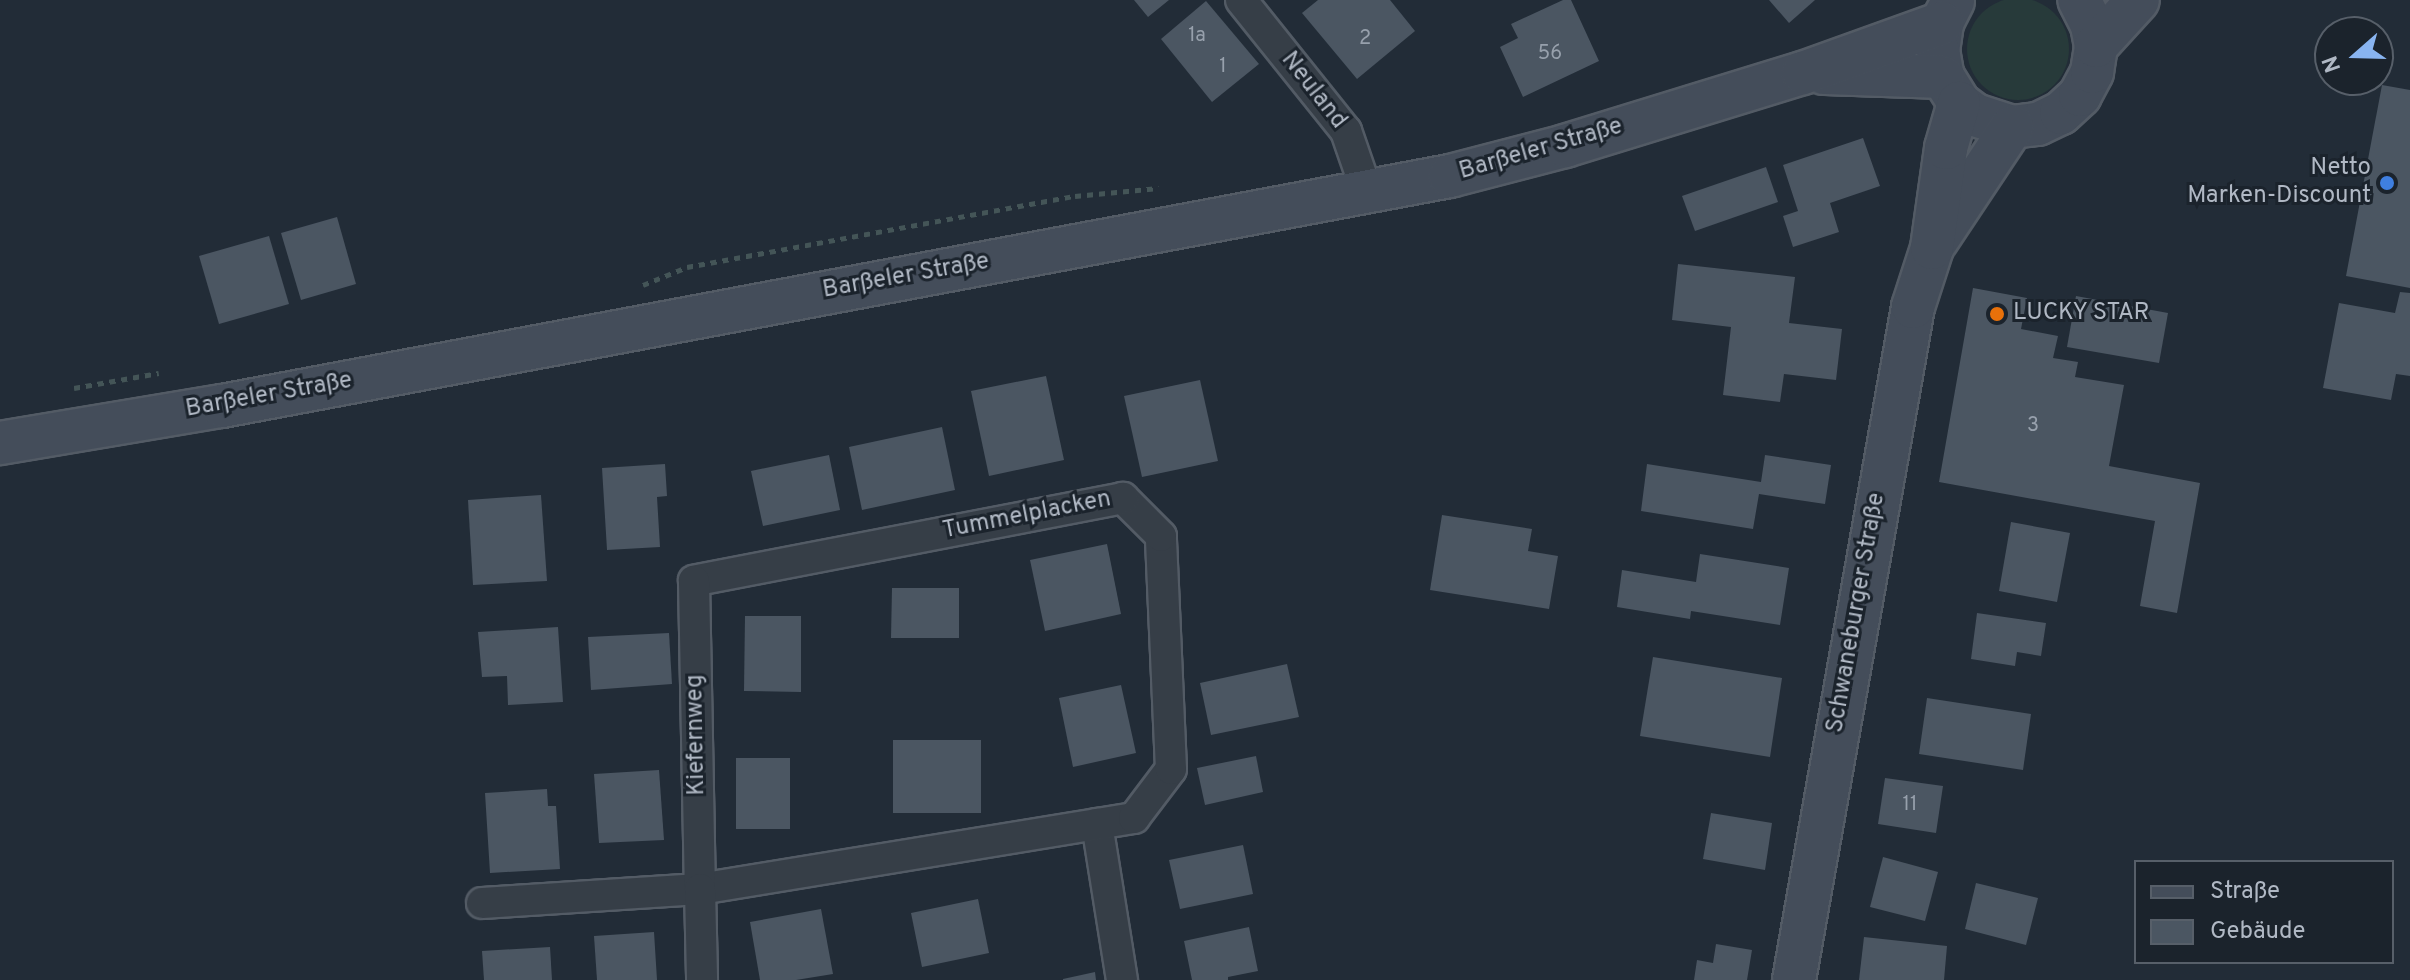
<!DOCTYPE html>
<meta charset="utf-8">
<style>
body{margin:0}
#map{position:relative;width:2410px;height:980px;overflow:hidden;background:#222c37;font-family:Overpass,sans-serif}
div>[style]{position:absolute}
.green>*{inset:0;background:#273a3a}
.round{border-radius:50%}
.building>*{inset:0;background:#4b5662}
.path>*{height:5px;margin-top:-2.5px;transform-origin:0;background:repeating-linear-gradient(90deg,#445557 0 6px,transparent 0 12px)}
.roads{filter:drop-shadow(2px 0 #535b65) drop-shadow(-2px 0 #535b65) drop-shadow(0 2px #535b65) drop-shadow(0 -2px #535b65)}
.street>*{height:30px;margin:-15px;padding:0 15px;transform-origin:15px;border-radius:15px;background:#363e47}
.secondary>*{height:42px;margin:-21px;padding:0 21px;transform-origin:21px;border-radius:21px;background:#444d5a}
.dots>*{width:22px;height:22px;translate:-50% -50%;box-sizing:border-box;border:4px solid #1b232c;border-radius:50%}
span{translate:-50% -50%;white-space:nowrap;text-align:center;line-height:1.15;-webkit-text-stroke:6px #1b232c;paint-order:stroke}
.number-label{font-size:20px;color:#97a0ac}
.number-label span{-webkit-text-stroke-width:0}
.street-label{font-size:24px;color:#b0b8c4}
.poi-label{font-size:24px;color:#b0b8c4}
.right{translate:-100% -50%;text-align:right}
.left{translate:0 -50%;text-align:left}
.legend{position:absolute;left:2134px;top:860px;width:260px;height:104px;box-sizing:border-box;background:#1b232c;border:2px solid #575f69;margin:0;padding:10px 14px;list-style:none;font-size:24px;color:#b0b8c4}
.legend li{display:flex;align-items:center;gap:16px;height:40px}
.legend b{width:40px;border:2px solid #575f69}
.north{position:absolute;left:2314px;top:16px;width:80px;height:80px;box-sizing:border-box;background:#1b232c;border:2px solid #575f69;border-radius:50%;rotate:250deg;font-size:22px;font-weight:700;line-height:32px;text-align:center;color:#b0b8c4}
.north::after{content:'';display:block;margin:auto;width:28px;height:36px;background:#89b4f0;clip-path:polygon(50% 0,100% 100%,50% 72%,0 100%)}
</style>
<div id="map">
<div class="green">
<i class="round" style="left:1967px;top:-2px;width:102px;height:102px"></i>
</div>
<div class="building">
<i style="clip-path:polygon(1134px 0,1169px 0,1148px 17px)"></i>
<i style="clip-path:polygon(1318px 0,1390px 0,1415px 31px,1357px 79px,1302px 13px)"></i>
<i style="clip-path:polygon(1563px 0,1571px 0,1599px 61px,1523px 97px,1500px 47px,1518px 38px,1511px 24px)"></i>
<i style="clip-path:polygon(1769px 0,1815px 0,1789px 23px)"></i>
<i style="clip-path:polygon(1206px 1px,1259px 64px,1212px 102px,1161px 39px)"></i>
<i style="clip-path:polygon(2382px 85px,2410px 90px,2410px 288px,2346px 276px)"></i>
<i style="clip-path:polygon(1863px 138px,1880px 186px,1830px 203px,1839px 232px,1793px 247px,1783px 216px,1798px 211px,1783px 165px)"></i>
<i style="clip-path:polygon(1766px 167px,1778px 202px,1695px 231px,1682px 196px)"></i>
<i style="clip-path:polygon(337px 217px,356px 284px,301px 300px,281px 233px)"></i>
<i style="clip-path:polygon(269px 236px,289px 304px,219px 324px,199px 256px)"></i>
<i style="clip-path:polygon(1678px 264px,1795px 277px,1789px 323px,1842px 329px,1836px 380px,1784px 374px,1780px 402px,1723px 395px,1731px 327px,1672px 320px)"></i>
<i style="clip-path:polygon(1973px 288px,2027px 298px,2021px 329px,2058px 336px,2053px 358px,2078px 362px,2075px 377px,2124px 385px,2109px 466px,2200px 483px,2177px 613px,2140px 606px,2155px 521px,1939px 482px)"></i>
<i style="clip-path:polygon(2400px 292px,2410px 293px,2410px 376px,2396px 374px,2391px 400px,2323px 388px,2339px 303px,2395px 313px)"></i>
<i style="clip-path:polygon(2076px 296px,2168px 313px,2159px 363px,2067px 347px)"></i>
<i style="clip-path:polygon(1046px 376px,1064px 460px,989px 476px,971px 391px)"></i>
<i style="clip-path:polygon(1200px 380px,1218px 461px,1142px 477px,1124px 396px)"></i>
<i style="clip-path:polygon(942px 427px,955px 490px,862px 510px,849px 447px)"></i>
<i style="clip-path:polygon(829px 455px,840px 510px,763px 526px,751px 471px)"></i>
<i style="clip-path:polygon(1765px 455px,1831px 465px,1825px 504px,1759px 494px,1753px 529px,1641px 511px,1647px 464px,1761px 482px)"></i>
<i style="clip-path:polygon(665px 464px,667px 496px,657px 497px,660px 547px,607px 550px,602px 468px)"></i>
<i style="clip-path:polygon(541px 495px,547px 581px,473px 585px,468px 500px)"></i>
<i style="clip-path:polygon(1442px 515px,1532px 529px,1528px 551px,1558px 556px,1549px 609px,1430px 590px)"></i>
<i style="clip-path:polygon(2011px 522px,2070px 533px,2057px 602px,1999px 591px)"></i>
<i style="clip-path:polygon(1107px 544px,1121px 614px,1045px 631px,1030px 560px)"></i>
<i style="clip-path:polygon(1700px 554px,1789px 568px,1780px 625px,1691px 611px,1690px 619px,1617px 607px,1622px 570px,1696px 582px)"></i>
<i style="clip-path:polygon(892px 588px,959px 588px,959px 638px,891px 638px)"></i>
<i style="clip-path:polygon(1977px 613px,2046px 623px,2041px 656px,2017px 652px,2015px 666px,1971px 659px)"></i>
<i style="clip-path:polygon(745px 616px,801px 616px,801px 692px,744px 691px)"></i>
<i style="clip-path:polygon(558px 627px,563px 702px,508px 705px,507px 676px,482px 677px,478px 632px)"></i>
<i style="clip-path:polygon(669px 633px,672px 684px,591px 690px,588px 637px)"></i>
<i style="clip-path:polygon(1653px 657px,1782px 678px,1770px 757px,1640px 736px)"></i>
<i style="clip-path:polygon(1287px 664px,1299px 717px,1211px 735px,1200px 683px)"></i>
<i style="clip-path:polygon(1121px 685px,1136px 753px,1073px 767px,1059px 698px)"></i>
<i style="clip-path:polygon(1927px 698px,2031px 714px,2023px 770px,1919px 754px)"></i>
<i style="clip-path:polygon(893px 740px,981px 740px,981px 813px,893px 813px)"></i>
<i style="clip-path:polygon(1256px 756px,1263px 792px,1205px 805px,1197px 768px)"></i>
<i style="clip-path:polygon(736px 758px,790px 758px,790px 829px,736px 829px)"></i>
<i style="clip-path:polygon(659px 770px,664px 840px,599px 843px,594px 774px)"></i>
<i style="clip-path:polygon(1885px 778px,1943px 786px,1936px 833px,1878px 824px)"></i>
<i style="clip-path:polygon(547px 789px,548px 806px,556px 806px,560px 869px,490px 873px,485px 793px)"></i>
<i style="clip-path:polygon(1711px 813px,1772px 823px,1765px 870px,1703px 859px)"></i>
<i style="clip-path:polygon(1243px 845px,1253px 894px,1180px 909px,1169px 860px)"></i>
<i style="clip-path:polygon(1883px 857px,1938px 872px,1925px 921px,1870px 907px)"></i>
<i style="clip-path:polygon(1976px 883px,2038px 898px,2026px 945px,1965px 929px)"></i>
<i style="clip-path:polygon(978px 899px,989px 953px,922px 967px,911px 913px)"></i>
<i style="clip-path:polygon(821px 909px,833px 974px,796px 980px,760px 980px,750px 922px)"></i>
<i style="clip-path:polygon(1249px 927px,1258px 971px,1228px 977px,1228px 980px,1192px 980px,1184px 941px)"></i>
<i style="clip-path:polygon(654px 932px,657px 980px,597px 980px,594px 936px)"></i>
<i style="clip-path:polygon(1864px 937px,1947px 946px,1944px 980px,1859px 980px)"></i>
<i style="clip-path:polygon(1716px 944px,1752px 950px,1747px 980px,1694px 980px,1697px 960px,1713px 963px)"></i>
<i style="clip-path:polygon(550px 947px,552px 980px,484px 980px,482px 951px)"></i>
<i style="clip-path:polygon(1095px 972px,1096px 980px,1063px 980px,1063px 979px)"></i>
</div>
<div class="path">
<i style="left:643px;top:285px;width:48px;rotate:-22.2deg"></i>
<i style="left:687px;top:267px;width:394px;rotate:-10.4deg"></i>
<i style="left:1075px;top:196px;width:84px;rotate:-5.4deg"></i>
<i style="left:74px;top:388px;width:86px;rotate:-10deg"></i>
</div>
<div class="roads">
<div class="street">
<i style="left:1241px;top:0;width:168px;rotate:51.3deg"></i>
<i style="left:1346px;top:131px;width:65px;rotate:71deg"></i>
<i style="left:1097px;top:824px;width:158px;rotate:80.9deg"></i>
<i style="left:482px;top:903px;width:218px;rotate:-3.7deg"></i>
<i style="left:700px;top:889px;width:440px;rotate:-9.3deg"></i>
<i style="left:1134px;top:818px;width:61px;rotate:-52.9deg"></i>
<i style="left:1171px;top:769px;width:233px;rotate:-92.5deg"></i>
<i style="left:1161px;top:536px;width:54px;rotate:-135deg"></i>
<i style="left:1123px;top:498px;width:437px;rotate:169.1deg"></i>
<i style="left:694px;top:581px;width:308px;rotate:88.9deg"></i>
<i style="left:700px;top:889px;width:91px;rotate:88.7deg"></i>
</div>
<div class="secondary">
<i style="left:1953px;top:1px;width:25px;rotate:117deg"></i>
<i style="left:1942px;top:23px;width:27px;rotate:98deg"></i>
<i style="left:1938px;top:50px;width:27px;rotate:80deg"></i>
<i style="left:1943px;top:77px;width:31px;rotate:58deg"></i>
<i style="left:1959px;top:103px;width:20px;rotate:37deg"></i>
<i style="left:1975px;top:115px;width:39px;rotate:18deg"></i>
<i style="left:2012px;top:127px;width:26px;rotate:-7deg"></i>
<i style="left:2038px;top:124px;width:25px;rotate:-26deg"></i>
<i style="left:2061px;top:113px;width:26px;rotate:-43deg"></i>
<i style="left:2080px;top:95px;width:26px;rotate:-62deg"></i>
<i style="left:2092px;top:72px;width:26px;rotate:-81deg"></i>
<i style="left:2096px;top:46px;width:21px;rotate:-101deg"></i>
<i style="left:2092px;top:25px;width:28px;rotate:-117deg"></i>
<i style="left:2096px;top:46px;width:62px;rotate:-47.6deg"></i>
<i style="left:1824px;top:73px;width:119px;rotate:1.9deg"></i>
<i style="left:1937px;top:240px;width:136px;rotate:-56.4deg"></i>
<i style="left:0;top:443px;width:225px;rotate:-9.5deg"></i>
<i style="left:222px;top:406px;width:1249px;rotate:-10.61deg"></i>
<i style="left:1450px;top:176px;width:119px;rotate:-14.6deg"></i>
<i style="left:1565px;top:146px;width:249px;rotate:-17.1deg"></i>
<i style="left:1803px;top:73px;width:148px;rotate:-19.8deg"></i>
<i style="left:1794px;top:980px;width:683px;rotate:-79.97deg"></i>
<i style="left:1913px;top:307px;width:62px;rotate:-72.1deg"></i>
<i style="left:1932px;top:248px;width:101px;rotate:-82deg"></i>
<i style="left:1946px;top:148px;width:47px;rotate:-73.9deg"></i>
</div>
</div>
<div class="dots">
<i style="left:2387px;top:183px;background:#3f7fe0"></i>
<i style="left:1997px;top:314px;background:#e8710a"></i>
</div>
<div class="number-label">
<span style="left:1197px;top:36px">1a</span>
<span style="left:1365px;top:39px">2</span>
<span style="left:1550px;top:54px">56</span>
<span style="left:1223px;top:67px">1</span>
<span style="left:2033px;top:426px">3</span>
<span style="left:1910px;top:805px">11</span>
</div>
<div class="street-label">
<span style="left:1313px;top:91px;rotate:52deg">Neuland</span>
<span style="left:1541px;top:150px;rotate:-16deg">Barßeler Straße</span>
<span style="left:906px;top:277px;rotate:-10deg">Barßeler Straße</span>
<span style="left:269px;top:396px;rotate:-10deg">Barßeler Straße</span>
<span style="left:1027px;top:516px;rotate:-11deg">Tummelplacken</span>
<span style="left:1857px;top:613px;rotate:-80deg">Schwaneburger Straße</span>
<span style="left:697px;top:735px;rotate:-91deg">Kiefernweg</span>
</div>
<div class="poi-label">
<span class="right" style="left:2371px;top:183px">Netto<br>Marken-Discount</span>
<span class="left" style="left:2013px;top:314px">LUCKY STAR</span>
</div>
<ul class="legend">
<li><b style="height:10px;background:#444d5a"></b>Straße</li>
<li><b style="height:22px;background:#4b5662"></b>Gebäude</li>
</ul>
<div class="north">N</div>
</div>
